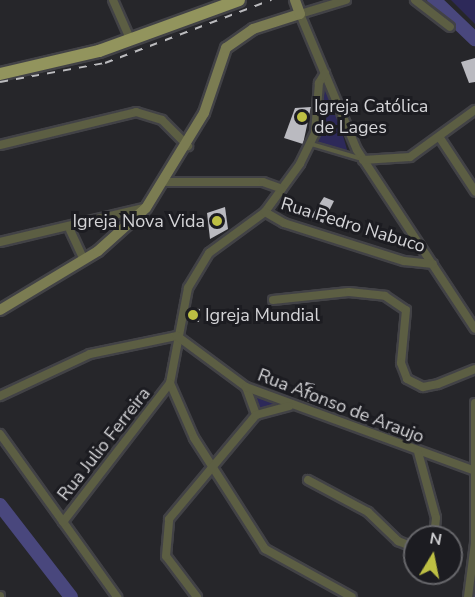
<!DOCTYPE html>
<meta charset="utf-8">
<style>
body{margin:0}
#map{position:relative;width:475px;height:597px;overflow:hidden;background:#26262a;font-family:"Nunito Sans",sans-serif}
div>[style]{position:absolute}
.green>*{inset:0;background:#2d2959}
.river>*{height:14px;margin:-7px;padding:0 7px;transform-origin:7px;border-radius:7px;background:#49477d}
.building>*{inset:0;background:#babac0}
.roads{filter:drop-shadow(2px 0 #424246) drop-shadow(-2px 0 #424246) drop-shadow(0 2px #424246) drop-shadow(0 -2px #424246)}
.lane>*{height:4px;margin:-2px;padding:0 2px;transform-origin:2px;border-radius:2px;background:#5c5e43}
.street>*{height:8px;margin:-4px;padding:0 4px;transform-origin:4px;border-radius:4px;background:#5c5e43}
.secondary>*{height:10px;margin:-5px;padding:0 5px;transform-origin:5px;border-radius:5px;background:#7b7c52}
.primary>*{height:12px;margin:-6px;padding:0 6px;transform-origin:6px;border-radius:6px;background:#92945d}
.rail>*{height:2px;margin-top:-1px;transform-origin:0;background:repeating-linear-gradient(90deg,#bbbbbe 0 8px,transparent 0 16px)}
.dots>*{width:16px;height:16px;translate:-50% -50%;box-sizing:border-box;border:3px solid #1c1c21;border-radius:50%}
span{translate:-50% -50%;white-space:nowrap;text-align:center;line-height:1.15;-webkit-text-stroke:6px #1c1c21;paint-order:stroke}
.poi-label{font-size:18px;color:#d4d4d7}
.left{translate:0 -50%;text-align:left}
.right{translate:-100% -50%;text-align:right}
.street-label{font-size:18px;color:#d4d4d7}
.north{position:absolute;left:403px;top:525px;width:60px;height:60px;box-sizing:border-box;background:#1c1c21;border:2px solid #66666a;border-radius:50%;rotate:10deg;font-size:16px;font-weight:700;line-height:24px;text-align:center;color:#d4d4d7}
.north::after{content:'';display:block;margin:auto;width:21px;height:27px;background:#bdbf43;clip-path:polygon(50% 0,100% 100%,50% 72%,0 100%)}
</style>
<div id="map">
<div class="green">
<i style="clip-path:polygon(451px 0,475px 0,475px 24px)"></i>
<i style="clip-path:polygon(325px 73px,348px 153px,319px 147px,315px 106px)"></i>
<i style="clip-path:polygon(249px 392px,286px 405px,259px 413px)"></i>
</div>
<div class="river">
<i style="left:434px;top:0;width:57px;rotate:43.6deg"></i>
<i style="left:0;top:505px;width:116px;rotate:52.3deg"></i>
<i style="left:472px;top:597px;width:16px;rotate:-79deg"></i>
</div>
<div class="building">
<i style="clip-path:polygon(475px 58px,475px 82px,469px 83px,461px 62px)"></i>
<i style="clip-path:polygon(311px 107px,303px 144px,284px 138px,295px 108px)"></i>
<i style="clip-path:polygon(324px 197px,334px 201px,323px 223px,311px 217px)"></i>
<i style="clip-path:polygon(225px 207px,228px 229px,210px 239px,207px 213px)"></i>
<i style="clip-path:polygon(190px 308px,200px 309px,199px 322px,188px 321px)"></i>
<i style="clip-path:polygon(306px 382px,315px 384px,309px 402px,300px 399px)"></i>
</div>
<div class="roads">
<div class="lane">
<i style="left:311px;top:144px;width:53px;rotate:16.4deg"></i>
</div>
<div class="street">
<i style="left:113px;top:0;width:45px;rotate:66.3deg"></i>
<i style="left:346px;top:0;width:48px;rotate:163.1deg"></i>
<i style="left:300px;top:14px;width:147px;rotate:67.3deg"></i>
<i style="left:357px;top:150px;width:214px;rotate:56.6deg"></i>
<i style="left:415px;top:0;width:44px;rotate:37.6deg"></i>
<i style="left:325px;top:73px;width:12px;rotate:121deg"></i>
<i style="left:319px;top:83px;width:50px;rotate:94.6deg"></i>
<i style="left:315px;top:133px;width:34px;rotate:116deg"></i>
<i style="left:300px;top:164px;width:59px;rotate:126.1deg"></i>
<i style="left:265px;top:212px;width:69px;rotate:143.8deg"></i>
<i style="left:209px;top:253px;width:41px;rotate:121deg"></i>
<i style="left:188px;top:288px;width:97px;rotate:100.7deg"></i>
<i style="left:170px;top:383px;width:60px;rotate:66.4deg"></i>
<i style="left:194px;top:438px;width:132px;rotate:57.4deg"></i>
<i style="left:265px;top:549px;width:99px;rotate:28.9deg"></i>
<i style="left:440px;top:138px;width:64px;rotate:56.6deg"></i>
<i style="left:0;top:145px;width:140px;rotate:-13.6deg"></i>
<i style="left:136px;top:112px;width:27px;rotate:17deg"></i>
<i style="left:162px;top:120px;width:37px;rotate:45deg"></i>
<i style="left:363px;top:160px;width:47px;rotate:-3.7deg"></i>
<i style="left:410px;top:157px;width:80px;rotate:-35.9deg"></i>
<i style="left:167px;top:182px;width:96px"></i>
<i style="left:263px;top:182px;width:20px;rotate:20deg"></i>
<i style="left:265px;top:212px;width:22px;rotate:30deg"></i>
<i style="left:284px;top:223px;width:126px;rotate:17.6deg"></i>
<i style="left:404px;top:261px;width:29px;rotate:6deg"></i>
<i style="left:70px;top:230px;width:33px;rotate:65deg"></i>
<i style="left:0;top:242px;width:148px;rotate:-13.3deg"></i>
<i style="left:273px;top:300px;width:76px;rotate:-6deg"></i>
<i style="left:349px;top:292px;width:36px;rotate:6deg"></i>
<i style="left:385px;top:296px;width:25px;rotate:34deg"></i>
<i style="left:406px;top:310px;width:53px;rotate:95.4deg"></i>
<i style="left:401px;top:363px;width:17px;rotate:69deg"></i>
<i style="left:407px;top:379px;width:18px;rotate:27deg"></i>
<i style="left:423px;top:387px;width:15px;rotate:-11deg"></i>
<i style="left:438px;top:384px;width:40px;rotate:-22deg"></i>
<i style="left:246px;top:387px;width:30px;rotate:70deg"></i>
<i style="left:0;top:396px;width:99px;rotate:-25deg"></i>
<i style="left:90px;top:354px;width:89px;rotate:-11.7deg"></i>
<i style="left:177px;top:336px;width:86px;rotate:36.5deg"></i>
<i style="left:246px;top:387px;width:242px;rotate:20.1deg"></i>
<i style="left:0;top:434px;width:201px;rotate:54.3deg"></i>
<i style="left:418px;top:452px;width:68px;rotate:74.7deg"></i>
<i style="left:436px;top:518px;width:19px;rotate:96deg"></i>
<i style="left:308px;top:480px;width:68px;rotate:28.1deg"></i>
<i style="left:368px;top:512px;width:42px;rotate:44deg"></i>
<i style="left:398px;top:541px;width:18px;rotate:22deg"></i>
<i style="left:63px;top:522px;width:175px;rotate:-52.4deg"></i>
<i style="left:0;top:596px;width:1px;rotate:90deg"></i>
<i style="left:197px;top:597px;width:51px;rotate:-127.1deg"></i>
<i style="left:166px;top:556px;width:37px;rotate:-85deg"></i>
<i style="left:169px;top:519px;width:136px;rotate:-50.1deg"></i>
<i style="left:256px;top:415px;width:34px;rotate:-15deg"></i>
<i style="left:468px;top:597px;width:54px;rotate:-82.6deg"></i>
<i style="left:475px;top:543px;width:140px;rotate:-90deg"></i>
</div>
<div class="secondary">
<i style="left:0;top:310px;width:114px;rotate:-31deg"></i>
<i style="left:98px;top:251px;width:64px;rotate:-41.9deg"></i>
<i style="left:146px;top:208px;width:111px;rotate:-58.6deg"></i>
<i style="left:204px;top:113px;width:69px;rotate:-71.3deg"></i>
<i style="left:226px;top:48px;width:33px;rotate:-35deg"></i>
<i style="left:253px;top:29px;width:49px;rotate:-17.7deg"></i>
<i style="left:300px;top:14px;width:15px;rotate:-110deg"></i>
</div>
<div class="primary">
<i style="left:0;top:74px;width:102px;rotate:-13.1deg"></i>
<i style="left:99px;top:51px;width:149px;rotate:-20deg"></i>
</div>
</div>
<div class="rail">
<i style="left:0;top:82px;width:107px;rotate:-10.3deg"></i>
<i style="left:105px;top:63px;width:178px;rotate:-20.8deg"></i>
</div>
<div class="dots">
<i style="left:302px;top:117px;background:#bdbf43"></i>
<i style="left:217px;top:221px;background:#bdbf43"></i>
<i style="left:193px;top:315px;background:#bdbf43"></i>
</div>
<div class="poi-label">
<span class="left" style="left:314px;top:117px">Igreja Católica<br>de Lages</span>
<span class="right" style="left:205px;top:221px">Igreja Nova Vida</span>
<span class="left" style="left:205px;top:315px">Igreja Mundial</span>
</div>
<div class="street-label">
<span style="left:353px;top:225px;rotate:17deg">Rua Pedro Nabuco</span>
<span style="left:341px;top:406px;rotate:21deg">Rua Afonso de Araujo</span>
<span style="left:104px;top:444px;rotate:-52deg">Rua Julio Ferreira</span>
</div>
<div class="north">N</div>
</div>
